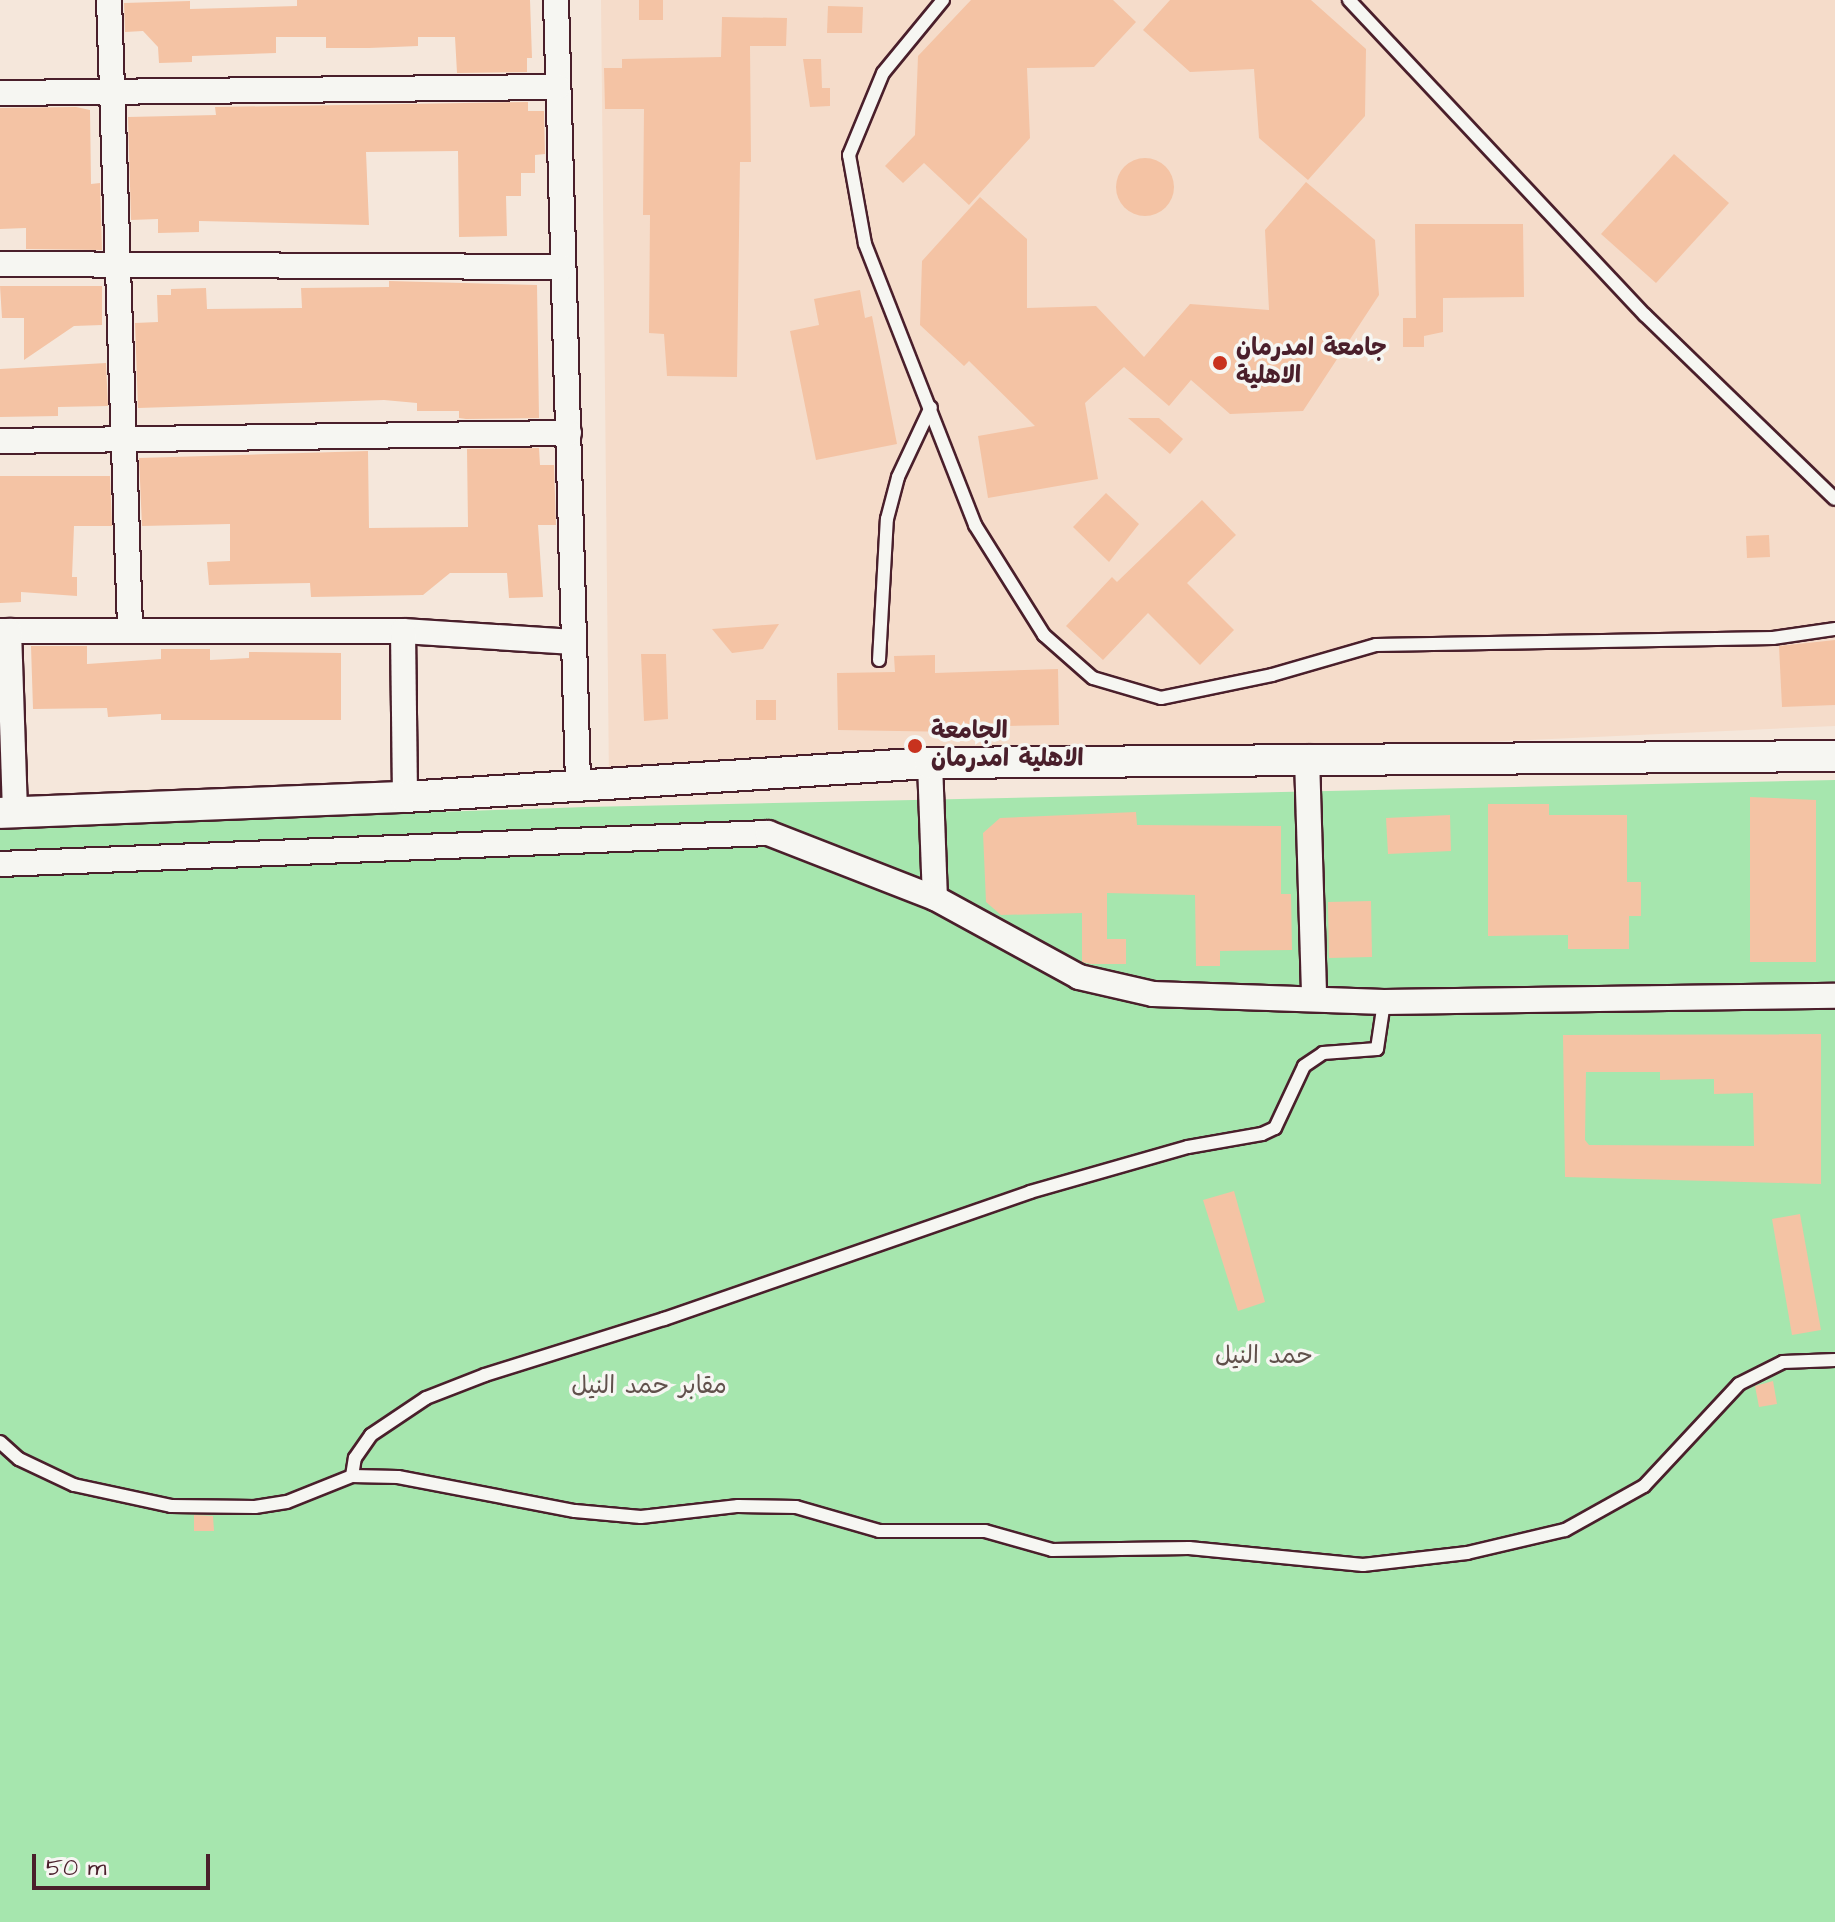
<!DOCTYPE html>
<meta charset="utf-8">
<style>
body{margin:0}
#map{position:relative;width:1835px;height:1922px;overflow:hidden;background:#f5e7db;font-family:"Architects Daughter","Playpen Sans Arabic",sans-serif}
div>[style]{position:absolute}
.built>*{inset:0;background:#f5dcca}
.green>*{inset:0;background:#a6e6ae}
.building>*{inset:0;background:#f4c3a4}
.round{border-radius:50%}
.roads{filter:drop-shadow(2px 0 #4a1f2b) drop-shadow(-2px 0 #4a1f2b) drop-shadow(0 2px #4a1f2b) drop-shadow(0 -2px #4a1f2b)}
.service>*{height:12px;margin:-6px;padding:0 6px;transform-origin:6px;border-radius:6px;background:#f6f6f2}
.minor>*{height:24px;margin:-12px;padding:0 12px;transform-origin:12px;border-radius:12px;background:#f6f6f2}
.tertiary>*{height:30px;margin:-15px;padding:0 15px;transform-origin:15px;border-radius:15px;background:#f6f6f2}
.dots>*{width:22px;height:22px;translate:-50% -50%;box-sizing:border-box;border:4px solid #f6f6f2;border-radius:50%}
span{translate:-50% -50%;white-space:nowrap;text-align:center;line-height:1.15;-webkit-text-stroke:7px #f6f6f2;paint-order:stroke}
.poi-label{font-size:24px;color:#4a1f2b;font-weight:700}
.left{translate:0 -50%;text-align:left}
.park-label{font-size:24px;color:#61514c}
.scale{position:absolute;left:32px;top:1854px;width:178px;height:36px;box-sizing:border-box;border:4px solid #4a1f2b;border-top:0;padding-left:10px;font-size:24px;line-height:28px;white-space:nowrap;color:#4a1f2b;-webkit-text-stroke:6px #f6f6f2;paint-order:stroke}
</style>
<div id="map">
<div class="built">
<i style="clip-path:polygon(601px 0,1835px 0,1835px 726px,609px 782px)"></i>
</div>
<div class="green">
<i style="clip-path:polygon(1835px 780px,1835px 1922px,0 1922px,0 827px,585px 807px)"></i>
</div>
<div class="building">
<i style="clip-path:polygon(297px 0,530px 0,532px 58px,527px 58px,527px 72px,457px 73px,455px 37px,418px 37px,418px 46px,369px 48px,326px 48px,326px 37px,276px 37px,276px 53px,192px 56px,192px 62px,159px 63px,158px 47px,143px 31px,125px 32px,124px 3px,190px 1px,190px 9px,297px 6px)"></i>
<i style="clip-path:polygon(639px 0,663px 0,663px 20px,639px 20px)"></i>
<i style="clip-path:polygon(971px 0,1113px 0,1136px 22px,1094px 67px,1027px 68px,1030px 138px,969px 205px,924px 163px,903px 183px,885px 166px,915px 135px,918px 56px)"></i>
<i style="clip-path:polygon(1170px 0,1311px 0,1366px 49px,1365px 116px,1308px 180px,1259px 138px,1254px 69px,1190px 72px,1143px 30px)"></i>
<i style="clip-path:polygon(828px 6px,863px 7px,862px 33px,827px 33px)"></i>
<i style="clip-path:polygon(722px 17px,787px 18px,786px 46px,750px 46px,751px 162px,740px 162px,737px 377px,667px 376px,664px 334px,649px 333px,650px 215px,643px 215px,644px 109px,605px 109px,604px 68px,622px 68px,622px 59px,721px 57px)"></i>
<i style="clip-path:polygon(803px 59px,821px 59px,822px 88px,830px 88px,830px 106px,810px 107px)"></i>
<i style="clip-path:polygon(528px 102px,528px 111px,544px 111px,545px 154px,535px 155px,535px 173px,521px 173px,521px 196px,506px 196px,507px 236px,459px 237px,458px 151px,366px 152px,369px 225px,199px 221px,199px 232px,158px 233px,158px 219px,131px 220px,128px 117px,216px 115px,215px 107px)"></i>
<i style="clip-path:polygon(76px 107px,90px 110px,91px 184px,100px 183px,102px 250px,26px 249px,26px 228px,0 229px,0 108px)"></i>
<i style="clip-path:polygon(1674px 154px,1729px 203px,1656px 283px,1601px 234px)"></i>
<i class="round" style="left:1116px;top:158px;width:58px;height:58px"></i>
<i style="clip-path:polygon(1306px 182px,1375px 240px,1379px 295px,1303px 411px,1230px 414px,1191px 380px,1169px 406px,1124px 367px,1085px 403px,1098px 479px,988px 498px,978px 436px,1035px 426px,969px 361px,964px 366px,920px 325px,922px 261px,980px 197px,1027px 239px,1027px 308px,1096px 306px,1144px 357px,1190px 304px,1269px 310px,1265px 230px)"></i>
<i style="clip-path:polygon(1415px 224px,1523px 224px,1524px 297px,1443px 298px,1443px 332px,1424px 336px,1424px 347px,1403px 347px,1403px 318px,1416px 318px)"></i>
<i style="clip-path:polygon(389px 281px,537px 285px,539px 418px,466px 419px,459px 418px,459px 411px,417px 411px,417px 403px,384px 400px,138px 408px,135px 323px,158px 322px,157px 295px,171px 295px,171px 289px,206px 288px,207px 309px,302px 308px,301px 288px,389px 287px)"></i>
<i style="clip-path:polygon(0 286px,102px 286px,102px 325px,74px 326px,24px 360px,24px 318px,2px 318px)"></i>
<i style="clip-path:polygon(860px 290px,865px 318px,872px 316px,897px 444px,816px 460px,790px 331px,819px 325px,814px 299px)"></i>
<i style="clip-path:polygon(106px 363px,108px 406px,58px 407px,58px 416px,0 417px,0 369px)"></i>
<i style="clip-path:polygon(1128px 418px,1159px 418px,1183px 439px,1170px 454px)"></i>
<i style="clip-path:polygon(539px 448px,540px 465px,554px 465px,556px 525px,538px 525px,543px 597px,509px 598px,507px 573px,450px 573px,423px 595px,311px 597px,310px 583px,209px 585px,207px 562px,230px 561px,230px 524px,142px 526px,139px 458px,368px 451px,369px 528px,468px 527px,467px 449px)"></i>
<i style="clip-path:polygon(0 476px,110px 476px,112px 526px,74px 526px,72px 577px,77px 577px,77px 596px,21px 592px,21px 602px,0 603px)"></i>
<i style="clip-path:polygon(1106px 493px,1139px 524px,1109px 562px,1073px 527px)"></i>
<i style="clip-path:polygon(1202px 500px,1236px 535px,1187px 583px,1234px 630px,1200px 665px,1148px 613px,1103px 660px,1066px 626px,1112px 577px,1117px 582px)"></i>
<i style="clip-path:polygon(1769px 535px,1770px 557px,1747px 558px,1746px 536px)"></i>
<i style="clip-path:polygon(779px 624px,763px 649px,732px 653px,712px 629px)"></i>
<i style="clip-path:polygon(1835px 640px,1835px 705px,1782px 707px,1779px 646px)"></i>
<i style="clip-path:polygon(31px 646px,87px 646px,87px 664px,161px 659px,161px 649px,210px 649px,210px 660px,249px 658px,249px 652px,341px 653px,341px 720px,161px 720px,161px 714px,108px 717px,107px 708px,33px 709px)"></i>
<i style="clip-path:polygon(641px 654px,666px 654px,668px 719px,644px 721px)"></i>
<i style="clip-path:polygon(935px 655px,935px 673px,1058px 669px,1059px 725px,958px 727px,958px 732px,838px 730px,837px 673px,895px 672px,894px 656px)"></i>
<i style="clip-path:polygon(756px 700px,776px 700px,776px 720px,756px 720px)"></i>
<i style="clip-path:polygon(1750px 797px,1816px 800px,1816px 962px,1750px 962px)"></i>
<i style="clip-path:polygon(1488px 804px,1549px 804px,1549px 815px,1627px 815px,1627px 882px,1641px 882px,1641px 916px,1629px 916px,1629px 949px,1568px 949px,1568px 935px,1488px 936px)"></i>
<i style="clip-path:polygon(1136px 812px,1137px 825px,1281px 826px,1281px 894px,1291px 894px,1292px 950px,1220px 951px,1220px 966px,1196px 966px,1195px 895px,1107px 893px,1107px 939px,1126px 939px,1126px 964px,1091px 964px,1082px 962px,1082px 913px,1001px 915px,986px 902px,983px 833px,1000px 818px)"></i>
<i style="clip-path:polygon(1450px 815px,1451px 851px,1388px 854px,1386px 818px)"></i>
<i style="clip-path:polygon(1371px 901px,1372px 957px,1329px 958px,1328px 902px)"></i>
<i style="clip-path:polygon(evenodd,1821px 1034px,1821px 1184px,1565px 1177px,1563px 1035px,1821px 1034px,1586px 1072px,1660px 1072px,1660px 1080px,1714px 1079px,1714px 1094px,1753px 1093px,1754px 1146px,1589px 1145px,1585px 1140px,1586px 1072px)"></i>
<i style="clip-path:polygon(1234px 1191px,1265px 1302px,1238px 1311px,1203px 1200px)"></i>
<i style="clip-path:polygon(1800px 1214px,1821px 1330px,1792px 1335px,1772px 1219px)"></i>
<i style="clip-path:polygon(1773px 1381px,1777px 1404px,1759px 1407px,1755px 1386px)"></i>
<i style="clip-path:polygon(194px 1515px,213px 1516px,214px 1531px,194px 1531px)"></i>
</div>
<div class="roads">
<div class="service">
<i style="left:943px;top:0;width:94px;rotate:129.4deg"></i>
<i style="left:883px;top:73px;width:89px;rotate:112.5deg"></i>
<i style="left:849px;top:155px;width:90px;rotate:79.8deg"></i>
<i style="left:865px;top:244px;width:302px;rotate:68.6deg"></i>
<i style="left:975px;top:525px;width:130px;rotate:57.9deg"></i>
<i style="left:1044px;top:635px;width:65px;rotate:41.3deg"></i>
<i style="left:1093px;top:678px;width:71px;rotate:16.4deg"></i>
<i style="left:1161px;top:698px;width:113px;rotate:-11.7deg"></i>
<i style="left:1272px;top:675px;width:108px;rotate:-16.1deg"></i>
<i style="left:1376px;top:645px;width:397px;rotate:-1deg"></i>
<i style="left:1773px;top:638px;width:63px;rotate:-8.3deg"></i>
<i style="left:1349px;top:0;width:432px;rotate:46.8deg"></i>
<i style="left:1645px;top:315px;width:264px;rotate:44.1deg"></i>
<i style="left:879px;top:660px;width:141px;rotate:-86.8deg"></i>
<i style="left:887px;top:519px;width:43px;rotate:-75.3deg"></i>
<i style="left:898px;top:477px;width:77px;rotate:-64.8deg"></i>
<i style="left:0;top:1442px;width:25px;rotate:42deg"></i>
<i style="left:19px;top:1459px;width:61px;rotate:25.3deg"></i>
<i style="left:74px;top:1485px;width:99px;rotate:12.2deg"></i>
<i style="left:171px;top:1506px;width:84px;rotate:0.7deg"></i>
<i style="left:255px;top:1507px;width:32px;rotate:-9deg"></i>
<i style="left:287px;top:1502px;width:70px;rotate:-21.8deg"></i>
<i style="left:352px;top:1476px;width:46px;rotate:1.2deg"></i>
<i style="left:398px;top:1477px;width:180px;rotate:10.9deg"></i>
<i style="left:575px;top:1511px;width:66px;rotate:5.2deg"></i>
<i style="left:641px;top:1517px;width:98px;rotate:-6.5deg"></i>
<i style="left:738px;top:1506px;width:58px;rotate:1deg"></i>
<i style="left:796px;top:1507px;width:86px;rotate:16.1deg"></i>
<i style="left:879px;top:1531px;width:106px"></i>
<i style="left:985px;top:1531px;width:70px;rotate:15.8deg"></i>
<i style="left:1052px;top:1550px;width:137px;rotate:-0.8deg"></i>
<i style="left:1189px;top:1548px;width:175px;rotate:5.6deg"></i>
<i style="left:1363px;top:1565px;width:105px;rotate:-6.6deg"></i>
<i style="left:1467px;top:1553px;width:101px;rotate:-13.2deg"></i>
<i style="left:1565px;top:1530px;width:90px;rotate:-29.1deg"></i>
<i style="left:1644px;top:1486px;width:139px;rotate:-47deg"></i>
<i style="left:1739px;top:1384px;width:49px;rotate:-26.6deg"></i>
<i style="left:1783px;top:1362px;width:52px;rotate:-2.2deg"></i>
<i style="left:352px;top:1476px;width:18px;rotate:-81deg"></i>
<i style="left:355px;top:1458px;width:28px;rotate:-55deg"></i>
<i style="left:371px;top:1435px;width:66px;rotate:-33.9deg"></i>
<i style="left:426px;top:1398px;width:63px;rotate:-21.3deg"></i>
<i style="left:485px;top:1375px;width:188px;rotate:-17.4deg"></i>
<i style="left:664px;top:1319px;width:387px;rotate:-19.1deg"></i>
<i style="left:1030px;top:1192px;width:164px;rotate:-15.9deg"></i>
<i style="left:1188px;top:1147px;width:75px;rotate:-10deg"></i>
<i style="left:1262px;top:1134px;width:14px;rotate:-25deg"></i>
<i style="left:1275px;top:1128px;width:68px;rotate:-64.9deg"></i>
<i style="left:1304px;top:1066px;width:23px;rotate:-34deg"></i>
<i style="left:1323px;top:1053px;width:54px;rotate:-4.2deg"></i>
<i style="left:1377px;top:1049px;width:48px;rotate:-81.5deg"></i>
</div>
<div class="minor">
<i style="left:109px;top:0;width:628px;rotate:88.08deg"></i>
<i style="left:556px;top:0;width:783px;rotate:88.39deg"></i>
<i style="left:0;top:93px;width:558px;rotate:-0.62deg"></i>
<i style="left:0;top:264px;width:563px;rotate:0.31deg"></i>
<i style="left:0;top:441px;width:569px;rotate:-0.81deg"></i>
<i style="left:0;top:631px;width:403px"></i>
<i style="left:403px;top:631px;width:171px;rotate:3.7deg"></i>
<i style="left:9px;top:631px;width:181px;rotate:88.1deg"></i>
<i style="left:403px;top:631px;width:166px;rotate:89.3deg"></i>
<i style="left:1307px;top:757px;width:239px;rotate:88.3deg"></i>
<i style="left:930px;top:763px;width:135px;rotate:87.9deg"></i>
<i style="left:0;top:864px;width:769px;rotate:-2.31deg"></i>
<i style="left:768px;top:833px;width:179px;rotate:21.3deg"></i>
<i style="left:935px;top:898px;width:164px;rotate:28.7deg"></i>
<i style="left:1079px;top:977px;width:76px;rotate:12.9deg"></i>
<i style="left:1153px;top:994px;width:231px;rotate:2deg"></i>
<i style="left:1384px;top:1002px;width:451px;rotate:-0.8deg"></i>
</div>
<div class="tertiary">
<i style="left:0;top:813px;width:405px;rotate:-2.3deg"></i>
<i style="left:405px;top:797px;width:526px;rotate:-3.71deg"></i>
<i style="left:930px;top:763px;width:905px;rotate:-0.44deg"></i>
</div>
</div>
<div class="dots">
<i style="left:1220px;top:363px;background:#c8321e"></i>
<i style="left:915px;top:746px;background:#c8321e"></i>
</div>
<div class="poi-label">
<span class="left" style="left:1236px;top:363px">جامعة امدرمان<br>الاهلية</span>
<span class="left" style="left:931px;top:746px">الجامعة<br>الاهلية امدرمان</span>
</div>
<div class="park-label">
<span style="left:1264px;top:1357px">حمد النيل</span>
<span style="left:649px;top:1387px">مقابر حمد النيل</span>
</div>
<div class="scale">50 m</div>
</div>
